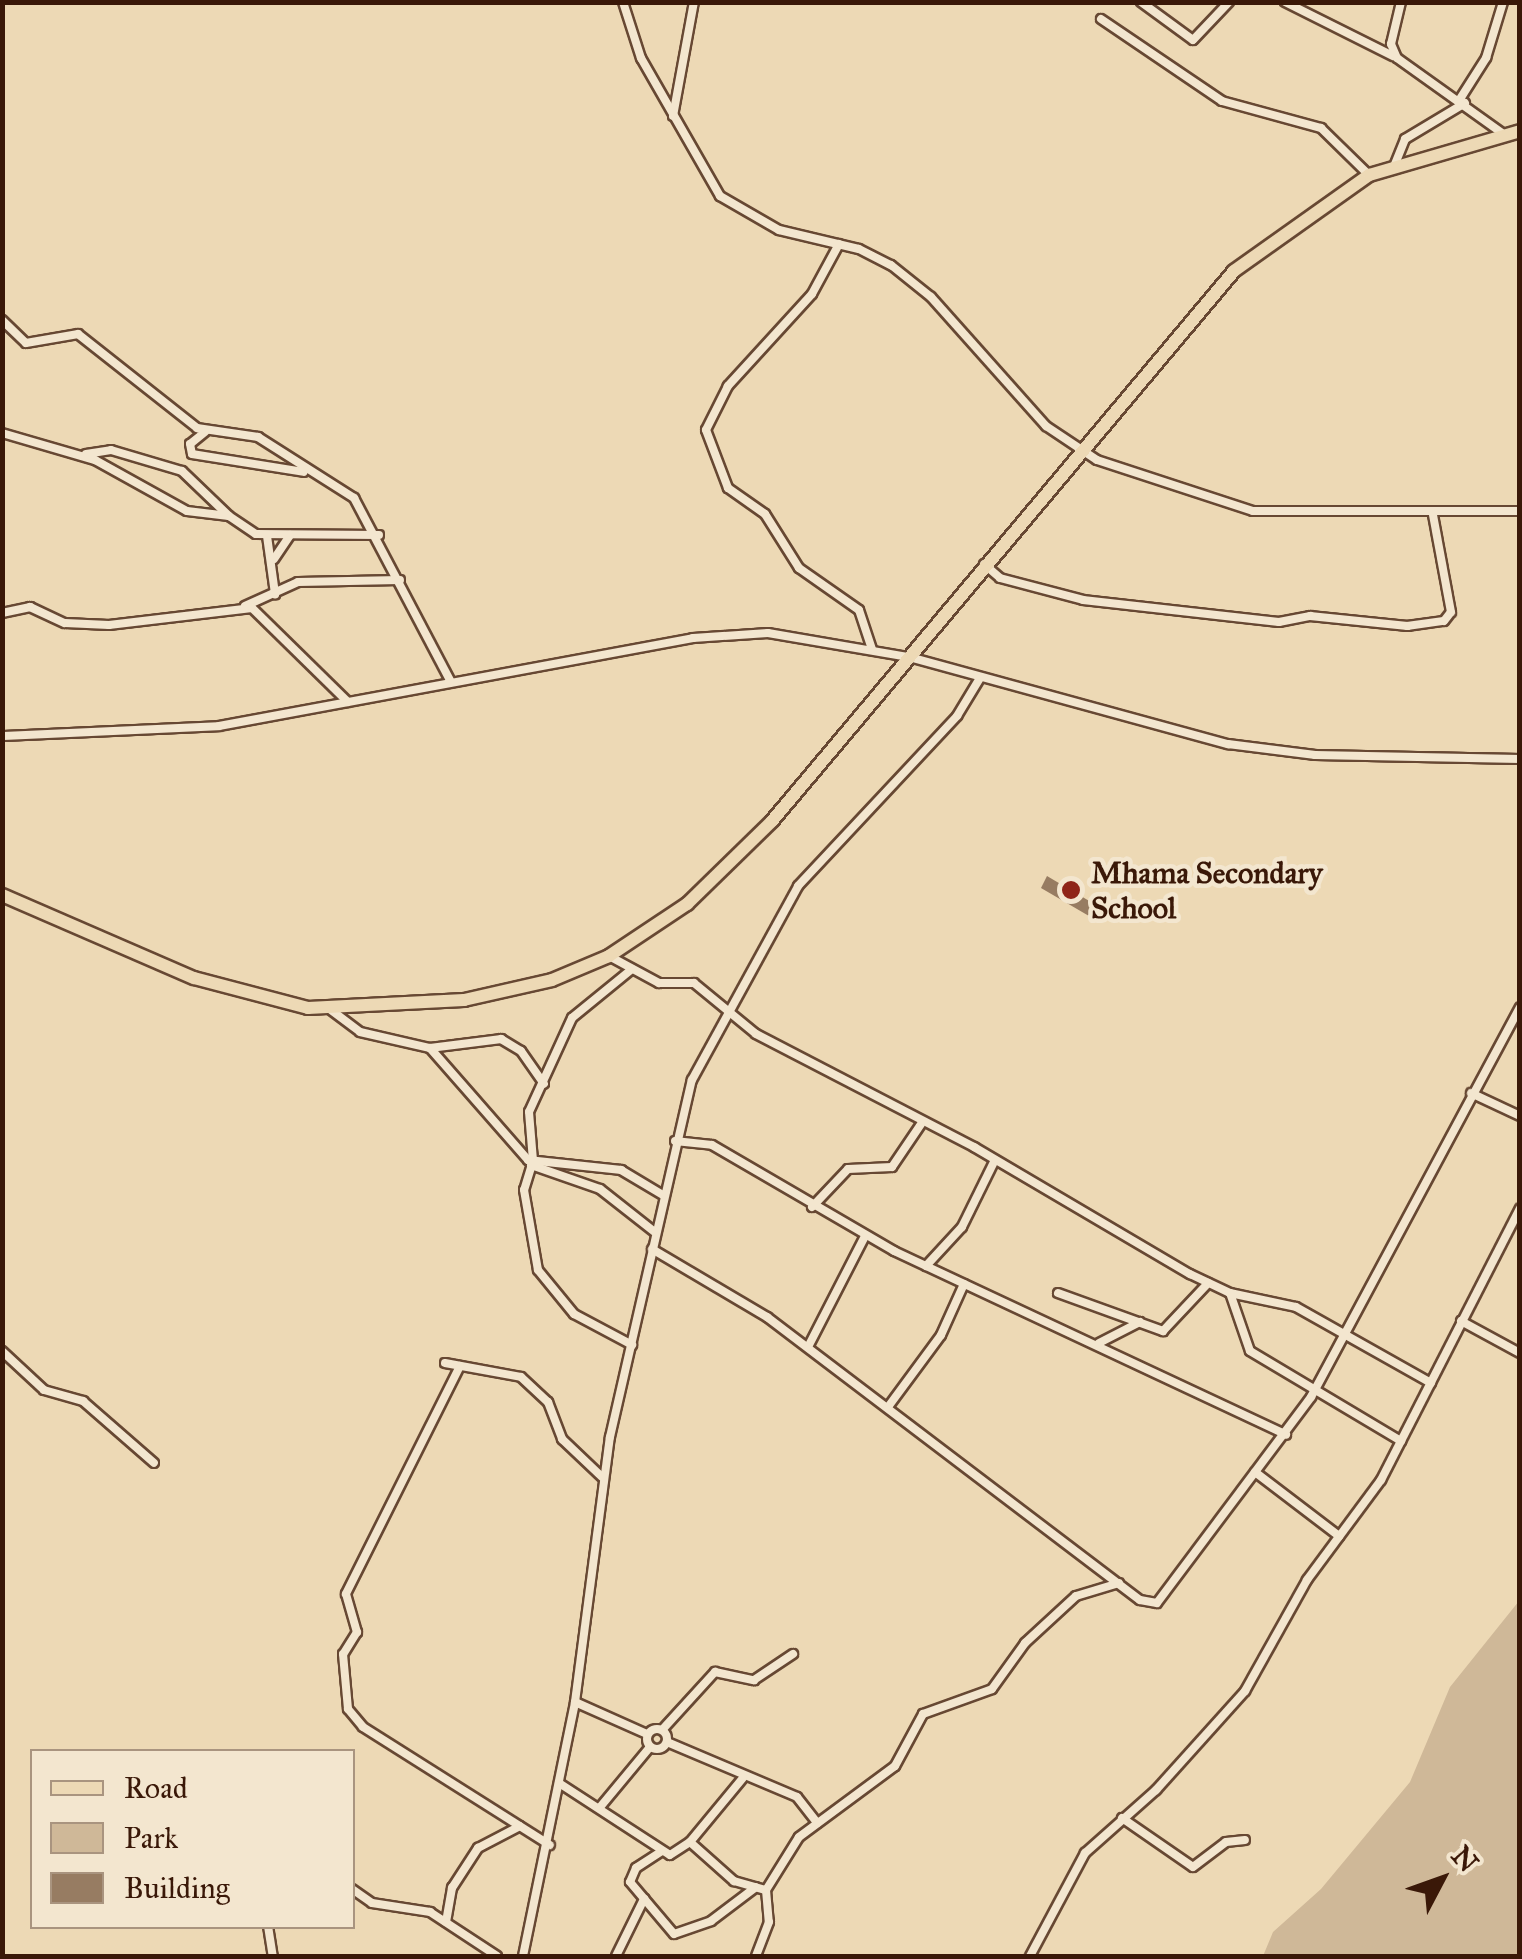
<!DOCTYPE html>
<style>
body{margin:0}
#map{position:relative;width:1522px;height:1959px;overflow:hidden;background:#edd9b5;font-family:"IM FELL Great Primer",serif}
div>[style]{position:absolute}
.green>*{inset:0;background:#cfb898}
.building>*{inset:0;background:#977c62}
.roads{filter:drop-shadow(2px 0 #674833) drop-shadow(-2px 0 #674833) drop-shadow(0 2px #674833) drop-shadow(0 -2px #674833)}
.street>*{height:8px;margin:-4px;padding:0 4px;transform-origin:4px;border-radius:4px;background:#f3e6cf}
.street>.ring{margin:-4px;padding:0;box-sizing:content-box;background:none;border:8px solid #f3e6cf;border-radius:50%}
.primary>*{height:12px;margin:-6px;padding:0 6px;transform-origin:6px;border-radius:6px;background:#edd9b5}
.dots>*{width:28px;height:28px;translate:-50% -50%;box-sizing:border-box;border:5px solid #f3e6cf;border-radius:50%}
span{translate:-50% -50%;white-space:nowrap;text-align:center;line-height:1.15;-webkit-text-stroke:9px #f3e6cf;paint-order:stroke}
.poi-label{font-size:30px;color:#3a1808;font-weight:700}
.left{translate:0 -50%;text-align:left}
.frame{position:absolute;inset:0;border:5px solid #3a1808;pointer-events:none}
.legend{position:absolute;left:30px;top:1749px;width:325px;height:180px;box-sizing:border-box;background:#f3e6cf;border:2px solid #a9947f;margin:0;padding:12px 18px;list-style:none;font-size:30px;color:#3a1808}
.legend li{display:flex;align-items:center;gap:20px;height:50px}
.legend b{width:50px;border:2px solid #a9947f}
.north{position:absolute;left:1392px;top:1829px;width:100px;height:100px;-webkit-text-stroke:8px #f3e6cf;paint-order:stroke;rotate:49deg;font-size:28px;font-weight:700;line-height:40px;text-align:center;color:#3a1808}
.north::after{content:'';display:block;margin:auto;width:35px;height:45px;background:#3a1808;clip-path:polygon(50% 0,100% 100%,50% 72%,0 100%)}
</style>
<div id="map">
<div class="green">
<i style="clip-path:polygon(1519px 1601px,1519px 1956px,1263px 1956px,1273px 1932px,1321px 1889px,1410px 1782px,1450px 1687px)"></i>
</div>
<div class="building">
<i style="clip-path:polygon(1047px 876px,1096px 905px,1089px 916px,1041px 888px)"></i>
</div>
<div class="roads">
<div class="street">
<i style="left:623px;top:2px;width:59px;rotate:72.2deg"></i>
<i style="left:641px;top:58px;width:159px;rotate:60.2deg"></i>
<i style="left:720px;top:196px;width:68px;rotate:30deg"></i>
<i style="left:779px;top:230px;width:82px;rotate:13.4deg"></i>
<i style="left:859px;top:249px;width:36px;rotate:27deg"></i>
<i style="left:891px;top:265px;width:51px;rotate:38.7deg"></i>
<i style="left:931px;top:297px;width:173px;rotate:48.3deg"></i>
<i style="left:1046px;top:426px;width:61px;rotate:33.7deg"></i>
<i style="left:1097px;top:460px;width:164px;rotate:18.1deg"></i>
<i style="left:1253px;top:511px;width:267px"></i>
<i style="left:1141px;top:2px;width:64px;rotate:36.2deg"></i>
<i style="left:1193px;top:40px;width:52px;rotate:-46.5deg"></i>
<i style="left:1285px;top:2px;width:121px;rotate:26.6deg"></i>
<i style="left:1401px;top:2px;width:43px;rotate:103.4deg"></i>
<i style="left:1391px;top:44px;width:15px;rotate:67deg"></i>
<i style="left:1397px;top:58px;width:129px;rotate:35.5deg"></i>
<i style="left:1101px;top:19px;width:146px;rotate:34.1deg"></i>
<i style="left:1222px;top:101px;width:103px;rotate:15.3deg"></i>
<i style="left:1321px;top:128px;width:67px;rotate:44.4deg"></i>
<i style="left:1460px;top:99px;width:49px;rotate:-57.6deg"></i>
<i style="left:1486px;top:58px;width:59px;rotate:-73.1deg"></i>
<i style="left:673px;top:116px;width:116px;rotate:-79.6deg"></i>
<i style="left:1395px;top:164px;width:27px;rotate:-68deg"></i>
<i style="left:1405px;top:139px;width:70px;rotate:-31deg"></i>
<i style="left:839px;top:244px;width:57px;rotate:118.4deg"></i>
<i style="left:812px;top:294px;width:125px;rotate:132.4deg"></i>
<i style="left:728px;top:386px;width:49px;rotate:116.6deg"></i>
<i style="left:706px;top:430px;width:62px;rotate:69.2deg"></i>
<i style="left:728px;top:488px;width:45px;rotate:35.1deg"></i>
<i style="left:765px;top:514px;width:64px;rotate:57.8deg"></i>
<i style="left:799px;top:568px;width:73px;rotate:35deg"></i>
<i style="left:859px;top:610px;width:41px;rotate:71.6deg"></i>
<i style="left:2px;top:320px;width:33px;rotate:44deg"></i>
<i style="left:26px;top:343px;width:53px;rotate:-9.8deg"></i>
<i style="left:78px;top:334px;width:152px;rotate:38.3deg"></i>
<i style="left:197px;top:428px;width:62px;rotate:8.4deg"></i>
<i style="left:258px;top:437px;width:114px;rotate:32.4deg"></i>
<i style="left:354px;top:498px;width:208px;rotate:62.2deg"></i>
<i style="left:205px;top:432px;width:19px;rotate:141deg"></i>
<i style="left:190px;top:444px;width:10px;rotate:79deg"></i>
<i style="left:192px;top:454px;width:113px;rotate:9.1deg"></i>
<i style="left:2px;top:433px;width:97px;rotate:16.2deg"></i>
<i style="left:95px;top:460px;width:105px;rotate:29deg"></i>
<i style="left:187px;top:511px;width:42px;rotate:6.8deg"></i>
<i style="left:229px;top:516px;width:32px;rotate:34deg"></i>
<i style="left:256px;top:534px;width:123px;rotate:0.5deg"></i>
<i style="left:86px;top:454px;width:25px;rotate:-9deg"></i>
<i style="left:111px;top:450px;width:74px;rotate:16.5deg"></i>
<i style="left:182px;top:471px;width:65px;rotate:43.8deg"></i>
<i style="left:267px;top:536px;width:59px;rotate:82.1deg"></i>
<i style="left:274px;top:559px;width:29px;rotate:-56deg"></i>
<i style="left:984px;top:564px;width:21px;rotate:41deg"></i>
<i style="left:1000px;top:578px;width:86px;rotate:14.8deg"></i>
<i style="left:1083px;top:600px;width:197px;rotate:6.4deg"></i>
<i style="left:1279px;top:622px;width:32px;rotate:-11deg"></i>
<i style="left:1310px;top:616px;width:98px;rotate:5.9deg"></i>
<i style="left:1407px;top:626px;width:37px;rotate:-8deg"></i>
<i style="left:1444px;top:621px;width:11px;rotate:-52deg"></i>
<i style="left:1451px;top:612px;width:99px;rotate:-100.5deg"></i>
<i style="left:245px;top:606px;width:58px;rotate:-24.4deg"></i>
<i style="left:298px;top:582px;width:102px;rotate:-1.1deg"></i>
<i style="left:2px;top:613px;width:29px;rotate:-12deg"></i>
<i style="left:30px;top:607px;width:38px;rotate:25deg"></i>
<i style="left:65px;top:623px;width:44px;rotate:2.6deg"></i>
<i style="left:109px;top:625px;width:144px;rotate:-6.8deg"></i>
<i style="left:252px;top:608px;width:134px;rotate:44.4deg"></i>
<i style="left:2px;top:736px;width:217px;rotate:-2.6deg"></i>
<i style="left:219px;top:726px;width:482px;rotate:-10.5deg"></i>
<i style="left:693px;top:638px;width:75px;rotate:-3.8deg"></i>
<i style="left:768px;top:633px;width:143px;rotate:9.7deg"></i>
<i style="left:909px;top:657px;width:331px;rotate:15.3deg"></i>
<i style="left:1228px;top:744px;width:88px;rotate:7.2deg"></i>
<i style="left:1315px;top:755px;width:205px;rotate:1.1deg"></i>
<i style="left:609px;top:956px;width:57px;rotate:28.4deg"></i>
<i style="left:659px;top:983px;width:35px"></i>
<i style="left:694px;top:983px;width:80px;rotate:39.4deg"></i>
<i style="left:756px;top:1034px;width:246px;rotate:27.4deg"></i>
<i style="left:974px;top:1147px;width:251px;rotate:30.5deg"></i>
<i style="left:1190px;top:1274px;width:44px;rotate:25.4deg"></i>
<i style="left:1230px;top:1293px;width:67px;rotate:12deg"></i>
<i style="left:1296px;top:1307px;width:155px;rotate:29.4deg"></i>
<i style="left:632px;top:969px;width:77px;rotate:140.8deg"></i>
<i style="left:572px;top:1018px;width:103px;rotate:114.6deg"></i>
<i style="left:529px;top:1112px;width:49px;rotate:85.3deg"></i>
<i style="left:533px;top:1161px;width:30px;rotate:107deg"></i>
<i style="left:524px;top:1190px;width:81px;rotate:80.1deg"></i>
<i style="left:538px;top:1270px;width:57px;rotate:50.7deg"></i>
<i style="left:574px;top:1314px;width:66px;rotate:28.1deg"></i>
<i style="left:331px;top:1010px;width:36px;rotate:37deg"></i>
<i style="left:360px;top:1032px;width:72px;rotate:12.9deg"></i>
<i style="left:430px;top:1048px;width:149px;rotate:48.8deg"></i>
<i style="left:528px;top:1160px;width:94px;rotate:6.1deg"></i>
<i style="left:621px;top:1170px;width:49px;rotate:30.8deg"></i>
<i style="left:430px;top:1048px;width:72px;rotate:-7.2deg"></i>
<i style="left:501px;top:1039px;width:23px;rotate:31deg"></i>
<i style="left:521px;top:1051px;width:40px;rotate:55.1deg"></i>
<i style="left:1471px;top:1093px;width:54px;rotate:25.1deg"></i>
<i style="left:675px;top:1141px;width:37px;rotate:6deg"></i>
<i style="left:712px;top:1145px;width:211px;rotate:30.2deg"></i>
<i style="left:894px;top:1251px;width:433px;rotate:25.1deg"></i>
<i style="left:531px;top:1165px;width:73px;rotate:19.2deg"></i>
<i style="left:600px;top:1189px;width:71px;rotate:38.2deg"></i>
<i style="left:812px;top:1207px;width:52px;rotate:-46.5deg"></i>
<i style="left:848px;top:1169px;width:44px;rotate:-2.6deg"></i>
<i style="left:892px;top:1167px;width:52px;rotate:-56deg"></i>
<i style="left:652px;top:1249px;width:134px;rotate:30.6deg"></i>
<i style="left:767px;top:1317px;width:468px;rotate:37.2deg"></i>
<i style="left:1140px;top:1600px;width:17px;rotate:10deg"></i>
<i style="left:1157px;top:1603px;width:257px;rotate:-53.2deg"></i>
<i style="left:1311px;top:1397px;width:442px;rotate:-61.8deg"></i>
<i style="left:926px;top:1266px;width:53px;rotate:-47.3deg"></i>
<i style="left:962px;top:1227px;width:72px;rotate:-63.8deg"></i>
<i style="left:1058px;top:1293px;width:112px;rotate:19.9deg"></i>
<i style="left:1163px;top:1331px;width:66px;rotate:-46.8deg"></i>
<i style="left:1230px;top:1293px;width:61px;rotate:71deg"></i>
<i style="left:1250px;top:1351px;width:176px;rotate:30.8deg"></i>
<i style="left:1461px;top:1321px;width:67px;rotate:28.5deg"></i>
<i style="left:1099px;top:1343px;width:46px;rotate:-27.1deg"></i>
<i style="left:808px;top:1347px;width:125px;rotate:-62.8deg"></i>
<i style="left:2px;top:1351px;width:57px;rotate:42.9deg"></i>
<i style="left:44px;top:1390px;width:41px;rotate:15.8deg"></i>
<i style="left:83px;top:1401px;width:94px;rotate:41.1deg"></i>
<i style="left:445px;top:1363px;width:77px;rotate:10.4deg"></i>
<i style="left:521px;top:1377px;width:37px;rotate:43deg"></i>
<i style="left:548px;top:1402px;width:40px;rotate:69deg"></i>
<i style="left:562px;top:1439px;width:55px;rotate:43.5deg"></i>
<i style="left:460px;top:1366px;width:255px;rotate:116.6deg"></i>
<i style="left:346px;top:1594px;width:40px;rotate:74deg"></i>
<i style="left:357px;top:1632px;width:26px;rotate:122deg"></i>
<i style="left:343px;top:1654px;width:55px;rotate:84.8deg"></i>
<i style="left:348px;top:1709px;width:23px;rotate:50deg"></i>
<i style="left:363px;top:1727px;width:221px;rotate:32.3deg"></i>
<i style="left:888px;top:1407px;width:89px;rotate:-53.6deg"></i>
<i style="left:941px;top:1335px;width:56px;rotate:-65.7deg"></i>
<i style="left:1255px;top:1472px;width:106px;rotate:37.3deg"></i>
<i style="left:575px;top:1702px;width:79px;rotate:24deg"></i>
<i class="ring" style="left:647px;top:1729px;width:12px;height:12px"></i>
<i style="left:662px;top:1730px;width:79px;rotate:-47.6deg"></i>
<i style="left:715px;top:1672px;width:40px;rotate:12deg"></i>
<i style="left:754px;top:1680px;width:47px;rotate:-33.7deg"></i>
<i style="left:667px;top:1742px;width:141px;rotate:22.9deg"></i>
<i style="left:797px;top:1797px;width:33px;rotate:52deg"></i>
<i style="left:559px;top:1783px;width:132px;rotate:33deg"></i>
<i style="left:670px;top:1855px;width:24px;rotate:-33deg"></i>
<i style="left:690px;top:1842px;width:59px;rotate:41.6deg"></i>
<i style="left:734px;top:1881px;width:33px;rotate:16deg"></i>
<i style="left:766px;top:1890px;width:32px;rotate:85deg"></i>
<i style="left:769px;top:1922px;width:36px;rotate:111deg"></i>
<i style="left:601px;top:1806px;width:77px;rotate:-50.3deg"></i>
<i style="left:1122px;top:1818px;width:86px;rotate:34.6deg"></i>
<i style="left:1193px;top:1867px;width:41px;rotate:-37.1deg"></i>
<i style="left:1226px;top:1842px;width:19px;rotate:-6deg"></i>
<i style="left:690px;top:1842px;width:83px;rotate:-50.4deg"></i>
<i style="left:662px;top:1851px;width:31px;rotate:147deg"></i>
<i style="left:636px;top:1868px;width:15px;rotate:113deg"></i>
<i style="left:630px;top:1882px;width:68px;rotate:49.8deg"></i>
<i style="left:674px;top:1934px;width:39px;rotate:-19deg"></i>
<i style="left:711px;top:1921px;width:56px;rotate:-37.1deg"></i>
<i style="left:352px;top:1889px;width:24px;rotate:35deg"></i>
<i style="left:372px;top:1903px;width:59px;rotate:8.8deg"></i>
<i style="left:430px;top:1912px;width:80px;rotate:33.3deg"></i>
<i style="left:766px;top:1890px;width:62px;rotate:-58.1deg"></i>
<i style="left:799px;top:1837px;width:119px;rotate:-36.5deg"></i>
<i style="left:895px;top:1766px;width:59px;rotate:-61.7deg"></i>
<i style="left:923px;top:1714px;width:73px;rotate:-19.9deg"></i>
<i style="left:992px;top:1689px;width:57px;rotate:-54.3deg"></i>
<i style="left:1025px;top:1643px;width:69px;rotate:-42.7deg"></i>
<i style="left:1076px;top:1596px;width:45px;rotate:-16.8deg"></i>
<i style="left:446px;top:1922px;width:35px;rotate:-80deg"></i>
<i style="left:452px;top:1888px;width:48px;rotate:-57deg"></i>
<i style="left:478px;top:1848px;width:47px;rotate:-27.6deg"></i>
<i style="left:268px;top:1926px;width:30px;rotate:81deg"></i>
<i style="left:523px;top:1956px;width:259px;rotate:-78.4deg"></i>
<i style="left:575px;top:1702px;width:267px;rotate:-82.5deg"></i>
<i style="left:610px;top:1437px;width:366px;rotate:-77.1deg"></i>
<i style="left:692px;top:1080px;width:221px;rotate:-61.3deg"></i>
<i style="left:798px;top:886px;width:233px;rotate:-46.9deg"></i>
<i style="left:957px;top:716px;width:44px;rotate:-58.8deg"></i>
<i style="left:616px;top:1956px;width:64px;rotate:-63.8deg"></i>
<i style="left:1030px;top:1956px;width:117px;rotate:-61.9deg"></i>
<i style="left:1085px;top:1853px;width:95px;rotate:-41.6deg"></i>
<i style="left:1156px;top:1790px;width:133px;rotate:-48deg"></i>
<i style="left:1245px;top:1691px;width:127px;rotate:-60.8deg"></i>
<i style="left:1307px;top:1580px;width:124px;rotate:-53.5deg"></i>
<i style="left:1381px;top:1480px;width:305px;rotate:-62.9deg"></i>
</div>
<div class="primary">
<i style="left:2px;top:895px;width:209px;rotate:23.4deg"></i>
<i style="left:194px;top:978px;width:118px;rotate:14.7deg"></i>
<i style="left:308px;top:1008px;width:156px;rotate:-2.9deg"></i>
<i style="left:464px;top:1000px;width:90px;rotate:-12.8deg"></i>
<i style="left:552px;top:980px;width:62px;rotate:-22.8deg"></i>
<i style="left:609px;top:956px;width:94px;rotate:-33.7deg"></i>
<i style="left:687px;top:904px;width:119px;rotate:-44.3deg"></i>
<i style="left:772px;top:821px;width:718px;rotate:-49.97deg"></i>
<i style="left:1234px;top:271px;width:166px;rotate:-35.4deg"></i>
<i style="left:1369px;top:175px;width:157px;rotate:-16.2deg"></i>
</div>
</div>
<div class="dots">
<i style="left:1071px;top:890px;background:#8f2418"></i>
</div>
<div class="poi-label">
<span class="left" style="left:1091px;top:890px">Mhama Secondary<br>School</span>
</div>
<div class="frame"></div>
<ul class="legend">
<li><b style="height:12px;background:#edd9b5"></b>Road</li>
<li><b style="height:28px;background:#cfb898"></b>Park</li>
<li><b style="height:28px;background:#977c62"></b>Building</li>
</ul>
<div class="north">N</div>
</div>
